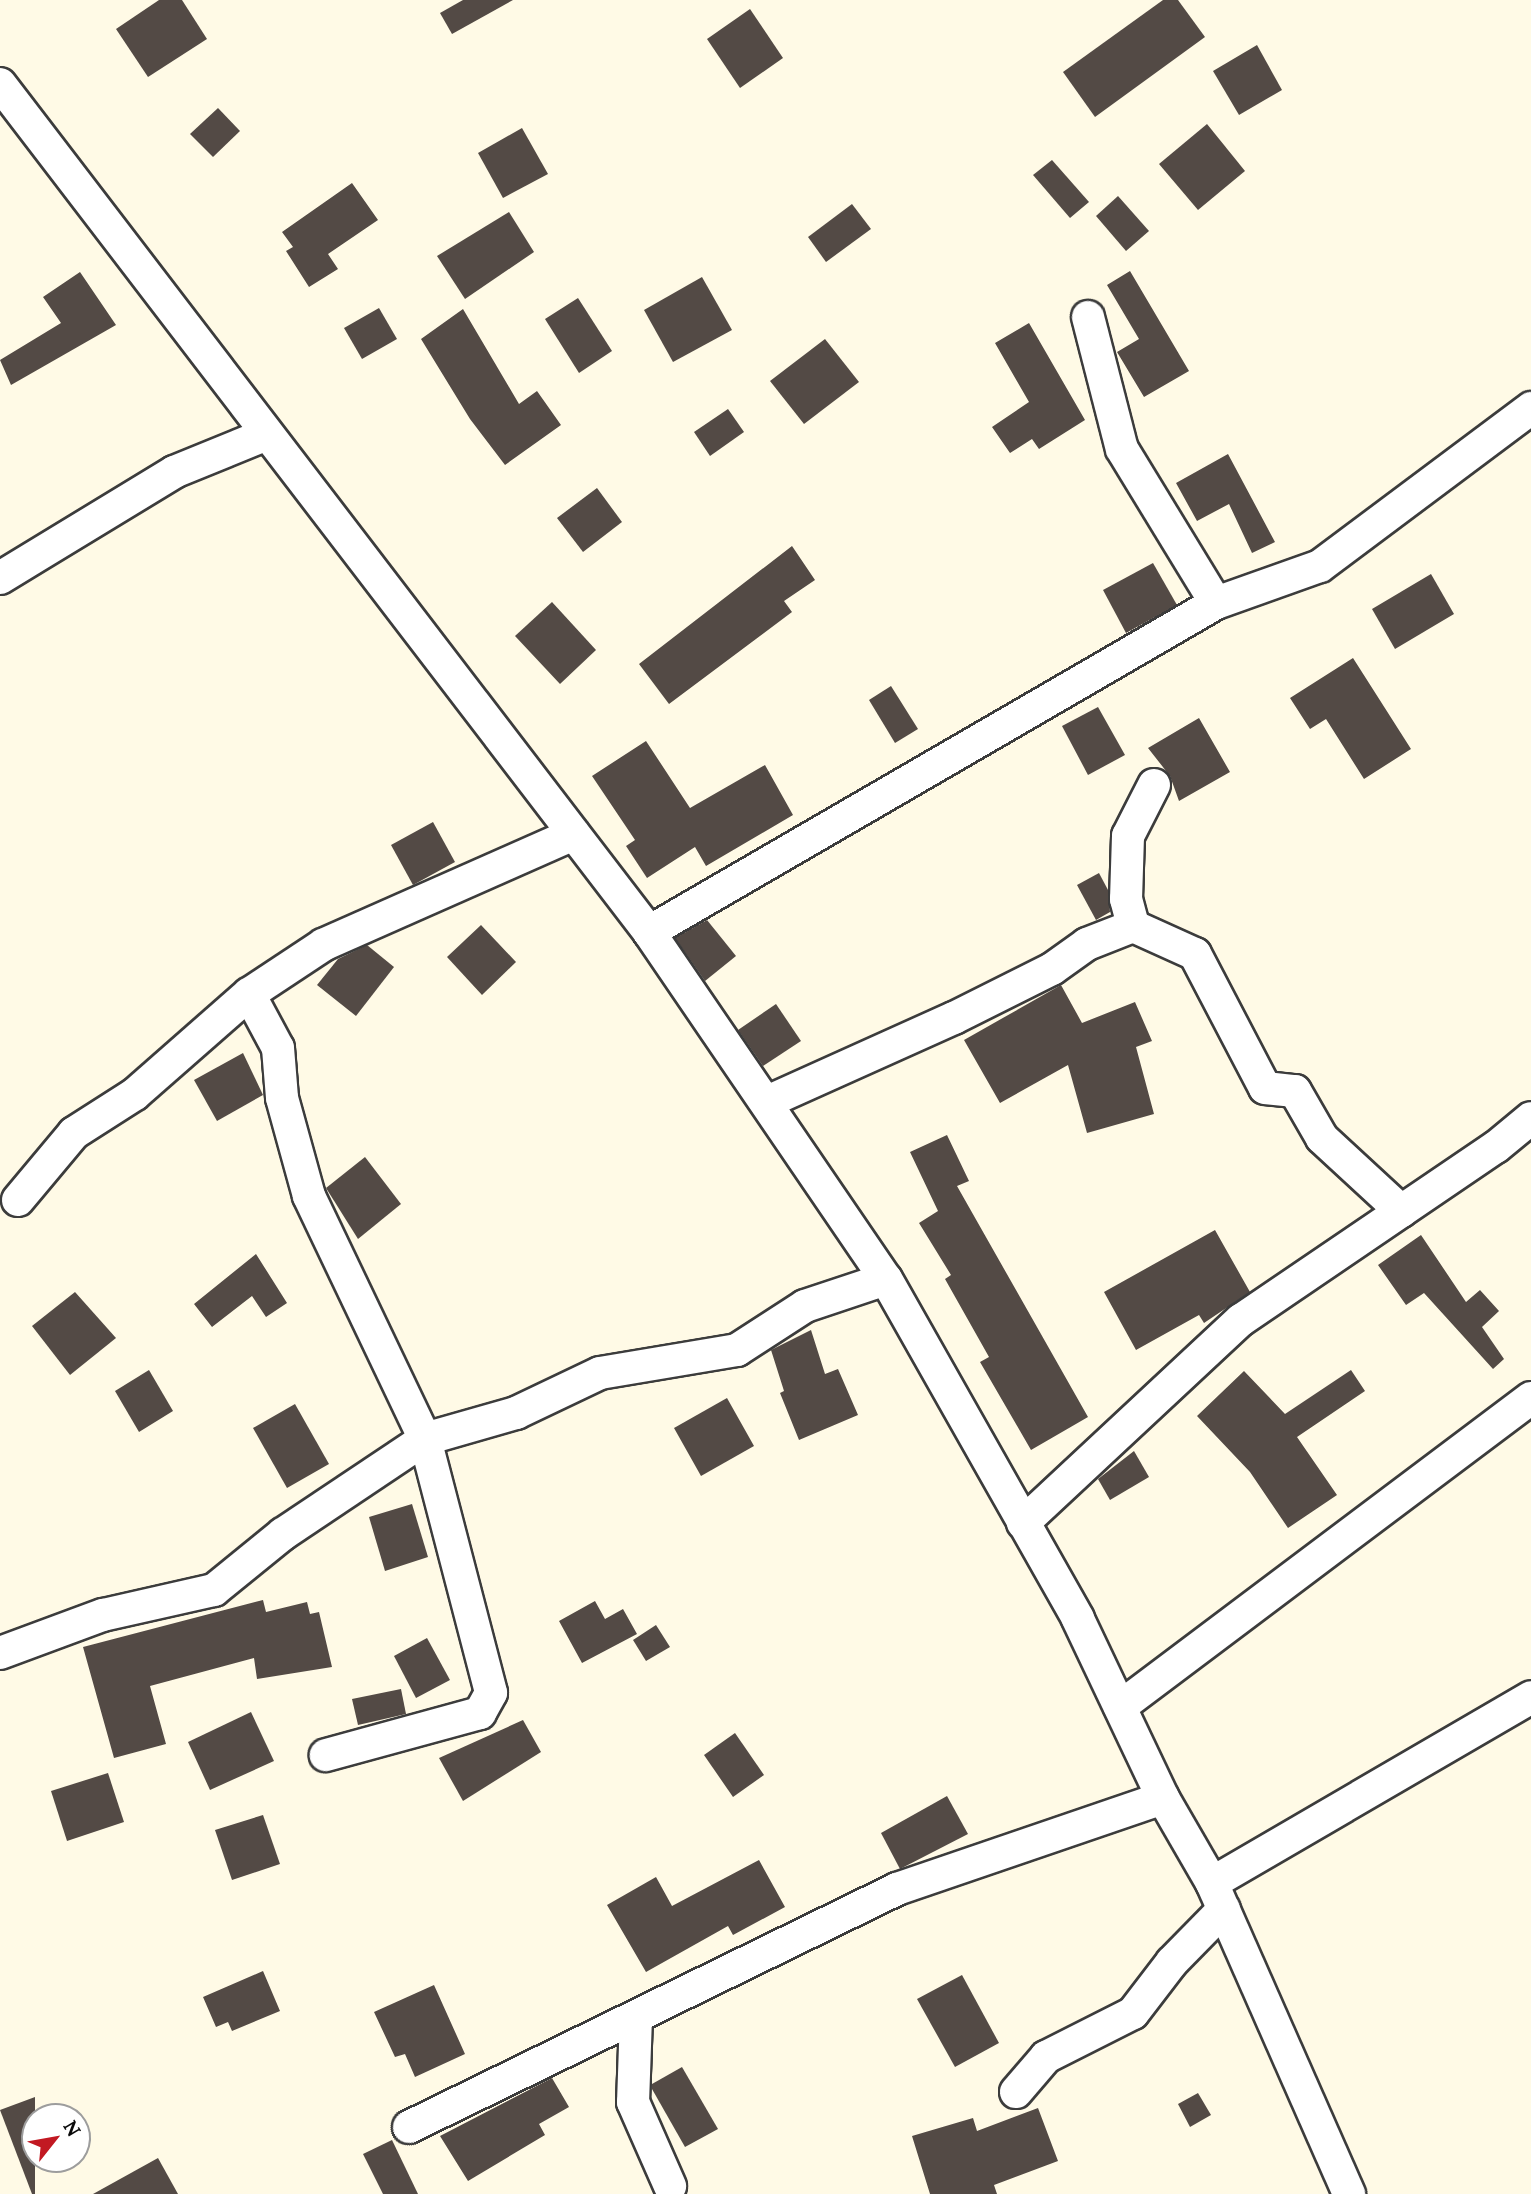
<!DOCTYPE html>
<style>
body{margin:0}
#map{position:relative;width:1531px;height:2194px;overflow:hidden;background:#fffae6;font-family:Lora,serif}
div>[style]{position:absolute}
.building>*{inset:0;background:#534a45}
.roads{filter:drop-shadow(2px 0 #3c3c3c) drop-shadow(-2px 0 #3c3c3c) drop-shadow(0 2px #3c3c3c) drop-shadow(0 -2px #3c3c3c)}
.street>*{height:32px;margin:-16px;padding:0 16px;transform-origin:16px;border-radius:16px;background:#fff}
span{translate:-50% -50%;white-space:nowrap;text-align:center;line-height:1.15;-webkit-text-stroke:7px #fff;paint-order:stroke}
.north{position:absolute;left:21px;top:2103px;width:70px;height:70px;box-sizing:border-box;background:#fff;border:2px solid #9d9d9d;border-radius:50%;rotate:59deg;font-size:19px;font-weight:700;line-height:28px;text-align:center;color:#090909}
.north::after{content:'';display:block;margin:auto;width:24px;height:32px;background:#c21922;clip-path:polygon(50% 0,100% 100%,50% 72%,0 100%)}
</style>
<div id="map">
<div class="building">
<i style="clip-path:polygon(159px 0,182px 0,207px 39px,148px 77px,116px 29px)"></i>
<i style="clip-path:polygon(463px 0,513px 0,452px 34px,440px 13px)"></i>
<i style="clip-path:polygon(1163px 0,1178px 0,1205px 37px,1095px 117px,1063px 72px)"></i>
<i style="clip-path:polygon(750px 9px,783px 58px,740px 88px,707px 39px)"></i>
<i style="clip-path:polygon(1257px 45px,1282px 90px,1239px 115px,1213px 71px)"></i>
<i style="clip-path:polygon(218px 108px,240px 131px,213px 157px,190px 134px)"></i>
<i style="clip-path:polygon(1207px 124px,1245px 171px,1198px 210px,1159px 164px)"></i>
<i style="clip-path:polygon(522px 128px,548px 174px,503px 198px,478px 153px)"></i>
<i style="clip-path:polygon(1052px 160px,1089px 202px,1070px 218px,1033px 175px)"></i>
<i style="clip-path:polygon(352px 183px,378px 220px,328px 254px,338px 269px,309px 287px,286px 251px,293px 247px,282px 232px)"></i>
<i style="clip-path:polygon(1118px 196px,1149px 231px,1126px 251px,1096px 216px)"></i>
<i style="clip-path:polygon(852px 204px,871px 229px,826px 262px,808px 237px)"></i>
<i style="clip-path:polygon(509px 212px,534px 252px,465px 299px,437px 256px)"></i>
<i style="clip-path:polygon(1130px 271px,1189px 371px,1144px 397px,1117px 352px,1139px 339px,1107px 285px)"></i>
<i style="clip-path:polygon(80px 272px,116px 325px,11px 385px,0 360px,61px 323px,43px 297px)"></i>
<i style="clip-path:polygon(702px 277px,732px 330px,673px 362px,644px 310px)"></i>
<i style="clip-path:polygon(578px 298px,612px 351px,579px 373px,545px 319px)"></i>
<i style="clip-path:polygon(379px 308px,397px 339px,362px 359px,344px 328px)"></i>
<i style="clip-path:polygon(463px 309px,519px 404px,537px 391px,561px 425px,505px 465px,470px 419px,421px 339px)"></i>
<i style="clip-path:polygon(1029px 323px,1085px 420px,1039px 449px,1032px 439px,1010px 453px,992px 427px,1029px 402px,995px 343px)"></i>
<i style="clip-path:polygon(825px 339px,859px 382px,804px 424px,770px 381px)"></i>
<i style="clip-path:polygon(728px 409px,744px 432px,710px 456px,694px 432px)"></i>
<i style="clip-path:polygon(1228px 454px,1275px 542px,1252px 553px,1229px 504px,1197px 521px,1176px 483px)"></i>
<i style="clip-path:polygon(597px 488px,622px 522px,583px 552px,557px 518px)"></i>
<i style="clip-path:polygon(792px 546px,815px 580px,784px 601px,792px 612px,669px 704px,639px 664px)"></i>
<i style="clip-path:polygon(1153px 563px,1177px 605px,1126px 633px,1103px 590px)"></i>
<i style="clip-path:polygon(1431px 574px,1454px 614px,1395px 649px,1372px 609px)"></i>
<i style="clip-path:polygon(552px 602px,596px 650px,560px 684px,515px 636px)"></i>
<i style="clip-path:polygon(1353px 658px,1411px 749px,1364px 779px,1326px 719px,1310px 729px,1290px 698px)"></i>
<i style="clip-path:polygon(891px 686px,918px 729px,895px 743px,869px 700px)"></i>
<i style="clip-path:polygon(1098px 707px,1125px 755px,1088px 775px,1062px 726px)"></i>
<i style="clip-path:polygon(1199px 718px,1230px 772px,1179px 801px,1170px 776px,1148px 748px)"></i>
<i style="clip-path:polygon(646px 741px,690px 808px,765px 765px,793px 815px,706px 866px,695px 847px,647px 878px,626px 846px,635px 840px,592px 776px)"></i>
<i style="clip-path:polygon(433px 822px,455px 862px,413px 885px,391px 845px)"></i>
<i style="clip-path:polygon(1099px 873px,1108px 890px,1110px 912px,1096px 920px,1077px 885px)"></i>
<i style="clip-path:polygon(707px 920px,736px 956px,705px 981px,675px 938px)"></i>
<i style="clip-path:polygon(481px 925px,516px 962px,482px 995px,447px 957px)"></i>
<i style="clip-path:polygon(367px 945px,394px 967px,356px 1016px,317px 985px,338px 959px)"></i>
<i style="clip-path:polygon(1061px 985px,1082px 1023px,1135px 1002px,1152px 1041px,1136px 1047px,1154px 1114px,1087px 1133px,1068px 1065px,1000px 1103px,964px 1040px)"></i>
<i style="clip-path:polygon(776px 1004px,801px 1041px,763px 1066px,738px 1030px)"></i>
<i style="clip-path:polygon(243px 1053px,263px 1095px,217px 1121px,194px 1080px)"></i>
<i style="clip-path:polygon(947px 1135px,969px 1181px,957px 1186px,1088px 1417px,1031px 1450px,980px 1362px,989px 1357px,945px 1279px,951px 1275px,919px 1223px,938px 1211px,910px 1152px)"></i>
<i style="clip-path:polygon(365px 1157px,401px 1204px,358px 1239px,326px 1188px)"></i>
<i style="clip-path:polygon(1215px 1230px,1250px 1292px,1204px 1323px,1199px 1315px,1136px 1350px,1104px 1292px)"></i>
<i style="clip-path:polygon(1421px 1235px,1466px 1302px,1480px 1290px,1499px 1311px,1482px 1327px,1504px 1359px,1493px 1369px,1424px 1293px,1406px 1305px,1378px 1265px)"></i>
<i style="clip-path:polygon(256px 1254px,287px 1303px,266px 1317px,252px 1296px,212px 1327px,194px 1304px)"></i>
<i style="clip-path:polygon(75px 1292px,116px 1338px,70px 1375px,32px 1326px)"></i>
<i style="clip-path:polygon(811px 1330px,825px 1374px,838px 1369px,858px 1415px,799px 1440px,780px 1393px,784px 1391px,771px 1350px)"></i>
<i style="clip-path:polygon(149px 1370px,173px 1411px,139px 1432px,115px 1391px)"></i>
<i style="clip-path:polygon(1351px 1370px,1365px 1391px,1297px 1437px,1337px 1495px,1288px 1528px,1250px 1472px,1197px 1416px,1244px 1371px,1285px 1414px)"></i>
<i style="clip-path:polygon(727px 1398px,754px 1446px,701px 1476px,674px 1428px)"></i>
<i style="clip-path:polygon(295px 1404px,329px 1464px,287px 1488px,253px 1428px)"></i>
<i style="clip-path:polygon(1134px 1451px,1149px 1477px,1110px 1500px,1098px 1479px)"></i>
<i style="clip-path:polygon(412px 1504px,428px 1557px,385px 1571px,369px 1517px)"></i>
<i style="clip-path:polygon(263px 1600px,266px 1612px,307px 1602px,310px 1614px,319px 1612px,332px 1667px,257px 1679px,254px 1658px,150px 1686px,166px 1744px,114px 1758px,83px 1647px)"></i>
<i style="clip-path:polygon(595px 1601px,605px 1619px,623px 1609px,637px 1634px,582px 1663px,559px 1621px)"></i>
<i style="clip-path:polygon(656px 1625px,670px 1647px,646px 1661px,633px 1640px)"></i>
<i style="clip-path:polygon(427px 1638px,450px 1680px,416px 1698px,394px 1656px)"></i>
<i style="clip-path:polygon(401px 1689px,406px 1714px,358px 1725px,352px 1699px)"></i>
<i style="clip-path:polygon(251px 1712px,274px 1761px,210px 1790px,188px 1742px)"></i>
<i style="clip-path:polygon(523px 1720px,541px 1752px,463px 1801px,439px 1758px)"></i>
<i style="clip-path:polygon(735px 1733px,764px 1775px,733px 1797px,704px 1755px)"></i>
<i style="clip-path:polygon(108px 1773px,124px 1822px,67px 1841px,51px 1791px)"></i>
<i style="clip-path:polygon(947px 1796px,968px 1834px,900px 1869px,881px 1833px)"></i>
<i style="clip-path:polygon(263px 1815px,280px 1864px,232px 1880px,215px 1830px)"></i>
<i style="clip-path:polygon(759px 1860px,785px 1907px,733px 1935px,728px 1926px,646px 1972px,607px 1905px,656px 1877px,672px 1906px)"></i>
<i style="clip-path:polygon(263px 1971px,280px 2011px,232px 2031px,228px 2022px,216px 2027px,203px 1997px)"></i>
<i style="clip-path:polygon(962px 1975px,999px 2043px,955px 2067px,917px 1999px)"></i>
<i style="clip-path:polygon(434px 1985px,465px 2054px,415px 2077px,405px 2054px,395px 2057px,374px 2012px)"></i>
<i style="clip-path:polygon(682px 2067px,718px 2129px,685px 2147px,652px 2089px,652px 2084px)"></i>
<i style="clip-path:polygon(552px 2078px,569px 2107px,539px 2124px,545px 2135px,468px 2181px,440px 2136px)"></i>
<i style="clip-path:polygon(1198px 2093px,1211px 2115px,1190px 2127px,1178px 2104px)"></i>
<i style="clip-path:polygon(35px 2097px,35px 2194px,32px 2194px,0 2110px)"></i>
<i style="clip-path:polygon(1038px 2108px,1058px 2161px,994px 2185px,997px 2194px,930px 2194px,912px 2136px,973px 2118px,977px 2131px)"></i>
<i style="clip-path:polygon(392px 2140px,418px 2194px,383px 2194px,363px 2154px)"></i>
<i style="clip-path:polygon(158px 2158px,178px 2194px,93px 2194px)"></i>
</div>
<div class="roads">
<div class="street">
<i style="left:0;top:84px;width:1068px;rotate:52.57deg"></i>
<i style="left:649px;top:932px;width:420px;rotate:55.7deg"></i>
<i style="left:886px;top:1279px;width:390px;rotate:60.5deg"></i>
<i style="left:1078px;top:1619px;width:198px;rotate:64.6deg"></i>
<i style="left:1163px;top:1798px;width:98px;rotate:60deg"></i>
<i style="left:1212px;top:1883px;width:340px;rotate:66.2deg"></i>
<i style="left:1088px;top:317px;width:136px;rotate:75.6deg"></i>
<i style="left:1122px;top:449px;width:180px;rotate:58.6deg"></i>
<i style="left:0;top:578px;width:204px;rotate:-31.3deg"></i>
<i style="left:174px;top:472px;width:100px;rotate:-22.2deg"></i>
<i style="left:1154px;top:785px;width:57px;rotate:117deg"></i>
<i style="left:1128px;top:836px;width:63px;rotate:91.8deg"></i>
<i style="left:1126px;top:899px;width:28px;rotate:75deg"></i>
<i style="left:1133px;top:926px;width:68px;rotate:24.3deg"></i>
<i style="left:1195px;top:954px;width:151px;rotate:62.4deg"></i>
<i style="left:1265px;top:1088px;width:30px;rotate:6deg"></i>
<i style="left:1295px;top:1091px;width:54px;rotate:60.1deg"></i>
<i style="left:1322px;top:1138px;width:108px;rotate:42.7deg"></i>
<i style="left:649px;top:932px;width:656px;rotate:-30.12deg"></i>
<i style="left:1216px;top:603px;width:110px;rotate:-19.6deg"></i>
<i style="left:1320px;top:566px;width:264px;rotate:-36.8deg"></i>
<i style="left:249px;top:994px;width:61px;rotate:61.8deg"></i>
<i style="left:278px;top:1048px;width:50px;rotate:85.4deg"></i>
<i style="left:282px;top:1098px;width:102px;rotate:74.6deg"></i>
<i style="left:309px;top:1196px;width:269px;rotate:64.5deg"></i>
<i style="left:425px;top:1439px;width:262px;rotate:75.4deg"></i>
<i style="left:491px;top:1693px;width:23px;rotate:119deg"></i>
<i style="left:480px;top:1713px;width:160px;rotate:164.7deg"></i>
<i style="left:767px;top:1102px;width:205px;rotate:-24.2deg"></i>
<i style="left:954px;top:1018px;width:110px;rotate:-26.6deg"></i>
<i style="left:1052px;top:969px;width:43px;rotate:-35.5deg"></i>
<i style="left:1087px;top:944px;width:49px;rotate:-21.4deg"></i>
<i style="left:18px;top:1200px;width:87px;rotate:-50.1deg"></i>
<i style="left:74px;top:1133px;width:72px;rotate:-32.6deg"></i>
<i style="left:135px;top:1094px;width:152px;rotate:-41.3deg"></i>
<i style="left:249px;top:994px;width:89px;rotate:-33.5deg"></i>
<i style="left:323px;top:945px;width:274px;rotate:-23.9deg"></i>
<i style="left:1023px;top:1523px;width:298px;rotate:-43deg"></i>
<i style="left:1241px;top:1320px;width:308px;rotate:-34.2deg"></i>
<i style="left:1496px;top:1147px;width:45px;rotate:-39.6deg"></i>
<i style="left:0;top:1653px;width:110px;rotate:-20.3deg"></i>
<i style="left:103px;top:1615px;width:114px;rotate:-12.7deg"></i>
<i style="left:214px;top:1590px;width:89px;rotate:-39.1deg"></i>
<i style="left:283px;top:1534px;width:171px;rotate:-33.8deg"></i>
<i style="left:425px;top:1439px;width:95px;rotate:-15.9deg"></i>
<i style="left:516px;top:1413px;width:93px;rotate:-25.5deg"></i>
<i style="left:600px;top:1373px;width:139px;rotate:-9.5deg"></i>
<i style="left:737px;top:1350px;width:81px;rotate:-32.9deg"></i>
<i style="left:805px;top:1306px;width:85px;rotate:-18.4deg"></i>
<i style="left:1120px;top:1707px;width:514px;rotate:-36.94deg"></i>
<i style="left:1212px;top:1883px;width:369px;rotate:-30.2deg"></i>
<i style="left:636px;top:2017px;width:85px;rotate:92deg"></i>
<i style="left:633px;top:2102px;width:92px;rotate:66.2deg"></i>
<i style="left:1016px;top:2092px;width:46px;rotate:-49.4deg"></i>
<i style="left:1046px;top:2057px;width:97px;rotate:-26.8deg"></i>
<i style="left:1133px;top:2013px;width:64px;rotate:-52.6deg"></i>
<i style="left:1172px;top:1962px;width:74px;rotate:-45.5deg"></i>
<i style="left:409px;top:2127px;width:543px;rotate:-26deg"></i>
<i style="left:897px;top:1889px;width:281px;rotate:-18.9deg"></i>
</div>
</div>
<div class="north">N</div>
</div>
